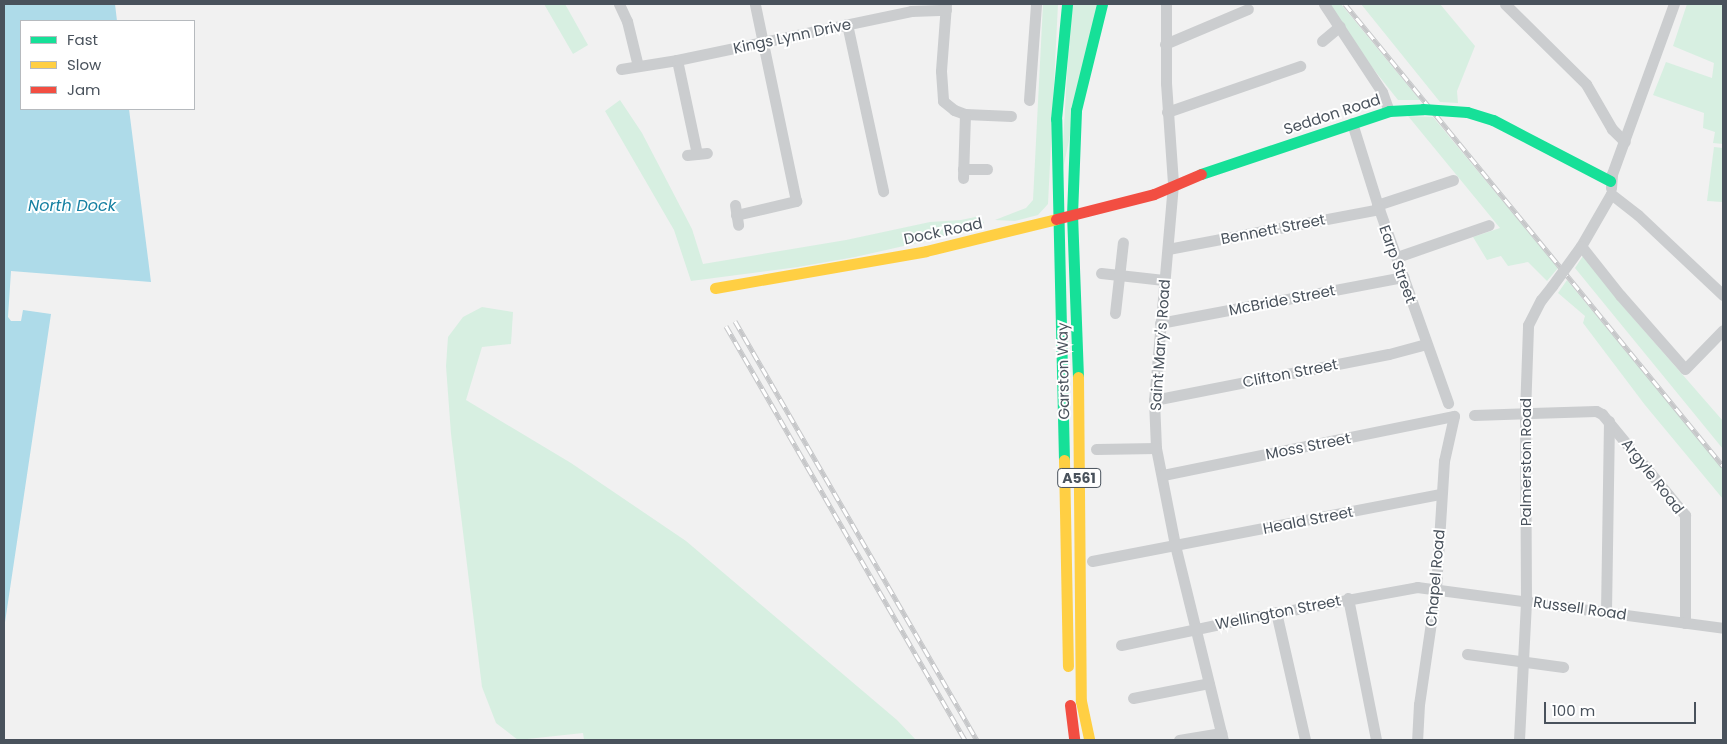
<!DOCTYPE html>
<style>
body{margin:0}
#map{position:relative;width:1727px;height:744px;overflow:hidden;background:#f1f1f1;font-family:Poppins,sans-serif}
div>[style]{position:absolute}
.green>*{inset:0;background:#d7efe1}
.water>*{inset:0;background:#aedbe9}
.street>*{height:11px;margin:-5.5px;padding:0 5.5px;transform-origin:5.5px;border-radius:5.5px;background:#cbcdcf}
.fast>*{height:11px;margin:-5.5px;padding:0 5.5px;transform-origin:5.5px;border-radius:5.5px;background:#16e098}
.slow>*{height:11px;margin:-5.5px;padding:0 5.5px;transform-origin:5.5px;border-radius:5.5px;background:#ffcf43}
.jam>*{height:11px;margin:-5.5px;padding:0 5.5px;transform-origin:5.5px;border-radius:5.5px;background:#f24e42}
.rail>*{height:5px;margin-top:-2.5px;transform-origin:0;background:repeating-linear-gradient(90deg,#fff 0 9px,#c6c7c9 0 18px);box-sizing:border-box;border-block:1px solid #c6c7c9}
.street-bridge>*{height:11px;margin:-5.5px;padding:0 5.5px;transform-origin:5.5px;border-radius:5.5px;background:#cbcdcf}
.fast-bridge>*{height:11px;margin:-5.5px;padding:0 5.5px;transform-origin:5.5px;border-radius:5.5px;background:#16e098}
span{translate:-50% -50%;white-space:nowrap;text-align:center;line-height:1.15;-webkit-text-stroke:4px #fff;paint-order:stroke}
.shield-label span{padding:1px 4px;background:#fff;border:1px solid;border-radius:4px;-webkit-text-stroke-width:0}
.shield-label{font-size:14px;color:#49525c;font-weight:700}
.street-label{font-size:15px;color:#49525c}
.water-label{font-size:16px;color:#1680a2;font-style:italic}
.frame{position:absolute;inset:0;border:5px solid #49525c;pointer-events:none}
.legend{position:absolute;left:20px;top:20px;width:175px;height:90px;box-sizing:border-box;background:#fff;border:1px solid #b6babe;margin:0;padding:6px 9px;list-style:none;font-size:15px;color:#49525c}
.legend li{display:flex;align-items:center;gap:10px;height:25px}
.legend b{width:25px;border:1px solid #b6babe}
.scale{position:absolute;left:1544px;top:702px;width:152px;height:22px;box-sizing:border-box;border:2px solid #49525c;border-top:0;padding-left:6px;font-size:15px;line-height:18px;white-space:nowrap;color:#49525c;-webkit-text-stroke:4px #fff;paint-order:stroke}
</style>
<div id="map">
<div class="green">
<i style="clip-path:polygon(544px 4px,565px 4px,588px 45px,573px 54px)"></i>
<i style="clip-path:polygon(1043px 4px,1058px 4px,1048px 204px,1038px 215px,1015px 221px,995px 220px,1026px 208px,1033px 200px)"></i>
<i style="clip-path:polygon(1071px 4px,1097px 4px,1061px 179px)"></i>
<i style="clip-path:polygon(1330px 4px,1341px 4px,1420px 100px,1398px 100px,1371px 66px)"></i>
<i style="clip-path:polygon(1361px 4px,1440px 4px,1475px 46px,1457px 91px,1458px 103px,1440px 102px)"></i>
<i style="clip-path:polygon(1687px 4px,1723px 4px,1723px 144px,1713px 143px,1715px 132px,1703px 128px,1704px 113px,1653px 95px,1666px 62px,1712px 78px,1714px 63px,1673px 46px)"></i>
<i style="clip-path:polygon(620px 100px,642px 133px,692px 229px,703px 264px,846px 240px,930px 222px,961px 220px,980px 216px,984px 223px,966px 232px,855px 257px,798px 267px,691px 281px,674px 230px,605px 111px)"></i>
<i style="clip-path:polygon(1408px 116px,1433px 117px,1558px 268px,1547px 281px,1528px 262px,1508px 266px,1501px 256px,1487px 260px,1473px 237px,1500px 228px)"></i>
<i style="clip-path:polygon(1714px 147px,1723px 148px,1723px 202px,1707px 201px)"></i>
<i style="clip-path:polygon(1583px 256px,1620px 303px,1723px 421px,1723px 449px,1575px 268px)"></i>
<i style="clip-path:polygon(1567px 280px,1723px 469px,1723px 499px,1645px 405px,1583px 323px,1585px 316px,1558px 293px)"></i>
<i style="clip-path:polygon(482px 307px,513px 312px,511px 344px,482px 347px,466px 400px,571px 463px,686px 541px,897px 720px,916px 740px,584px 740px,583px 733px,518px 740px,496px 723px,482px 687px,451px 434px,446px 366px,448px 337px,463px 317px)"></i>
</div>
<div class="water">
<i style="clip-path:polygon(4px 4px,115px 4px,117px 21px,21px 21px,21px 109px,129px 109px,151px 282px,11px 271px,8px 317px,11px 321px,21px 321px,23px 310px,51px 314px,4px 629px)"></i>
</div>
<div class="street">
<i style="left:619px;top:4px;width:19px;rotate:65deg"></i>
<i style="left:627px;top:21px;width:46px;rotate:76.3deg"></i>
<i style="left:946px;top:4px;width:67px;rotate:94.3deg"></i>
<i style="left:941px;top:71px;width:30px;rotate:86deg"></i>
<i style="left:943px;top:101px;width:14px;rotate:39deg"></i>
<i style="left:954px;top:110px;width:12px;rotate:20deg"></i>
<i style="left:965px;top:114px;width:46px;rotate:2.5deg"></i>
<i style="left:1166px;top:4px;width:79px;rotate:90deg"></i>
<i style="left:1166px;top:83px;width:101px;rotate:86deg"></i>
<i style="left:1173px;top:184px;width:217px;rotate:95deg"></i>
<i style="left:1154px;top:400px;width:48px;rotate:87.6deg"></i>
<i style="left:1156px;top:448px;width:99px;rotate:78.9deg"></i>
<i style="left:1175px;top:545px;width:201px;rotate:76.2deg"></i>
<i style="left:1324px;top:4px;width:105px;rotate:56.6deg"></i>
<i style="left:1382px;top:92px;width:20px;rotate:70deg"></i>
<i style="left:1505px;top:4px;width:114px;rotate:44.6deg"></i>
<i style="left:1586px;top:84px;width:52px;rotate:60deg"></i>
<i style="left:1612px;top:129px;width:18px;rotate:45deg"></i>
<i style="left:847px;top:24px;width:171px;rotate:77.8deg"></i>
<i style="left:1322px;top:41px;width:23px;rotate:-40deg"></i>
<i style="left:1165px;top:44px;width:90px;rotate:-22.9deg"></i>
<i style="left:677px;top:60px;width:96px;rotate:78deg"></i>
<i style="left:621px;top:69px;width:57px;rotate:-9.1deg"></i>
<i style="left:677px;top:60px;width:239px;rotate:-11.8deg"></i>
<i style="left:911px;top:11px;width:35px;rotate:-2deg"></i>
<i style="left:1029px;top:100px;width:96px;rotate:-85.8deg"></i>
<i style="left:1167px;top:112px;width:141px;rotate:-19.1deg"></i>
<i style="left:1352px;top:123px;width:90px;rotate:72.6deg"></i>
<i style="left:1379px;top:209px;width:206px;rotate:70.4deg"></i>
<i style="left:687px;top:155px;width:20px;rotate:-6deg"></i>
<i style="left:963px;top:169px;width:24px"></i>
<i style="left:963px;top:178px;width:64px;rotate:-88.2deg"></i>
<i style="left:1611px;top:188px;width:14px;rotate:-86deg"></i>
<i style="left:1612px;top:174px;width:181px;rotate:-70deg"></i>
<i style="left:1611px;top:194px;width:60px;rotate:120deg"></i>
<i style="left:1581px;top:246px;width:63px;rotate:51.5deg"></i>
<i style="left:1620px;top:295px;width:98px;rotate:48.7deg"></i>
<i style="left:1685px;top:369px;width:54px;rotate:-45.7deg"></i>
<i style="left:1611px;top:194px;width:34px;rotate:38deg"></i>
<i style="left:1638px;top:215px;width:117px;rotate:43.3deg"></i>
<i style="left:735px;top:205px;width:20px;rotate:81deg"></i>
<i style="left:1377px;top:205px;width:80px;rotate:-18.2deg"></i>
<i style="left:736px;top:215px;width:62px;rotate:-13.1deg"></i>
<i style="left:796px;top:201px;width:201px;rotate:-101.8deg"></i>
<i style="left:1168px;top:249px;width:215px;rotate:-10.7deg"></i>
<i style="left:1397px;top:257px;width:97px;rotate:-19.2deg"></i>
<i style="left:1101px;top:273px;width:63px;rotate:6.3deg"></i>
<i style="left:1115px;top:313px;width:71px;rotate:-83.6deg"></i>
<i style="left:1160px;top:323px;width:248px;rotate:-10.7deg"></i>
<i style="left:1154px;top:400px;width:239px;rotate:-11.1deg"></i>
<i style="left:1389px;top:354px;width:38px;rotate:-15deg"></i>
<i style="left:1474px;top:415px;width:122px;rotate:-1.9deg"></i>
<i style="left:1596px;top:411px;width:7px;rotate:27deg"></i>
<i style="left:1602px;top:414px;width:131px;rotate:50.6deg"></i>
<i style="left:1685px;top:515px;width:108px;rotate:90deg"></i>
<i style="left:1096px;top:449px;width:60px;rotate:-1deg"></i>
<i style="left:1163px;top:475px;width:297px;rotate:-11.5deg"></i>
<i style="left:1454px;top:416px;width:46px;rotate:102.5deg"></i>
<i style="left:1444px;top:461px;width:127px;rotate:93.6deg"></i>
<i style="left:1436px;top:588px;width:117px;rotate:98.3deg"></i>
<i style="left:1419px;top:704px;width:36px;rotate:93deg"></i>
<i style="left:1092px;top:561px;width:355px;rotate:-10.9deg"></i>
<i style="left:1348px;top:598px;width:145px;rotate:78.8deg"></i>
<i style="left:1276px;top:612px;width:131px;rotate:77.2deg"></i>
<i style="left:1606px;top:612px;width:191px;rotate:-89.1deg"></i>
<i style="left:1121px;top:645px;width:125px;rotate:-12deg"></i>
<i style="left:1243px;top:619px;width:177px;rotate:-10.4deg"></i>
<i style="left:1417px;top:587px;width:309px;rotate:7.6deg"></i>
<i style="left:1467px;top:654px;width:97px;rotate:7.7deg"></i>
<i style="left:1133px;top:698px;width:77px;rotate:-11.2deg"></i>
<i style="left:1179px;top:740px;width:43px;rotate:-9.5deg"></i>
<i style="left:1519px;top:740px;width:140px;rotate:-87.1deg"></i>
<i style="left:1526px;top:600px;width:187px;rotate:-90.3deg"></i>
<i style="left:1525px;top:413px;width:88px;rotate:-88deg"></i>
<i style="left:1528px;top:325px;width:28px;rotate:-63deg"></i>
<i style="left:1541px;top:300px;width:18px;rotate:-52deg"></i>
</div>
<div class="fast">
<i style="left:1467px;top:112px;width:27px;rotate:17deg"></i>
<i style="left:1493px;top:120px;width:132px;rotate:27.5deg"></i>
<i style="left:1201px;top:174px;width:198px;rotate:-18.5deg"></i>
<i style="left:1389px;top:111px;width:34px;rotate:-3deg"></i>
<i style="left:1078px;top:377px;width:162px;rotate:-92.1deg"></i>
<i style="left:1072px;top:215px;width:105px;rotate:-87.8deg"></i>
<i style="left:1076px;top:110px;width:109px;rotate:-76.2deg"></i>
<i style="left:1064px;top:460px;width:341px;rotate:-91.3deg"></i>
<i style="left:1056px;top:119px;width:116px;rotate:-84.5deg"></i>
</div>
<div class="slow">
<i style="left:715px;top:288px;width:214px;rotate:-9.9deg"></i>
<i style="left:926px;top:251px;width:134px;rotate:-13.8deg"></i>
<i style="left:1078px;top:377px;width:324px;rotate:89.5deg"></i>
<i style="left:1081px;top:701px;width:40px;rotate:78deg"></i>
<i style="left:1064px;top:460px;width:206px;rotate:88.9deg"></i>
</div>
<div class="jam">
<i style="left:1056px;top:219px;width:101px;rotate:-14.3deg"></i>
<i style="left:1154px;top:194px;width:51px;rotate:-23.1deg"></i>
<i style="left:1070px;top:705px;width:35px;rotate:83deg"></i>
</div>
<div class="rail">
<i style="left:1345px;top:4px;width:597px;rotate:50.71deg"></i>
<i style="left:735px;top:321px;width:484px;rotate:60deg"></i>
<i style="left:726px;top:326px;width:478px;rotate:60deg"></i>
</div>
<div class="street-bridge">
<i style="left:1552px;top:286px;width:49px;rotate:-54.1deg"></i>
</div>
<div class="fast-bridge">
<i style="left:1423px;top:109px;width:44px;rotate:3.9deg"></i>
</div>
<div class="shield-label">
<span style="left:1079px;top:478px">A561</span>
</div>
<div class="street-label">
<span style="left:792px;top:36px;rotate:-12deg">Kings Lynn Drive</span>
<span style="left:1332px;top:114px;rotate:-18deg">Seddon Road</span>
<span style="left:1273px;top:229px;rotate:-11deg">Bennett Street</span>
<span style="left:943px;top:231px;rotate:-12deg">Dock Road</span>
<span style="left:1398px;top:264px;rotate:70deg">Earp Street</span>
<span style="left:1282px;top:300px;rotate:-11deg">McBride Street</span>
<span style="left:1160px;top:345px;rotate:-86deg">Saint Mary's Road</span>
<span style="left:1063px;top:371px;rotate:-91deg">Garston Way</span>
<span style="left:1290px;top:373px;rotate:-11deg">Clifton Street</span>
<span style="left:1308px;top:446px;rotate:-11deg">Moss Street</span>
<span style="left:1526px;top:462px;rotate:-90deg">Palmerston Road</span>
<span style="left:1653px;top:476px;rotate:52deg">Argyle Road</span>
<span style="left:1308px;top:520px;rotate:-11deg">Heald Street</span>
<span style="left:1435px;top:578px;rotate:-85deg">Chapel Road</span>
<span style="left:1580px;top:608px;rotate:8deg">Russell Road</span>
<span style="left:1278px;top:612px;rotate:-11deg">Wellington Street</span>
</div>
<div class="water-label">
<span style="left:72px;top:206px">North Dock</span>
</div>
<div class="frame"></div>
<ul class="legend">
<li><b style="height:6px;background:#16e098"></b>Fast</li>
<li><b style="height:6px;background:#ffcf43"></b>Slow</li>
<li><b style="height:6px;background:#f24e42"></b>Jam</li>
</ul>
<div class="scale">100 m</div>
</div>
